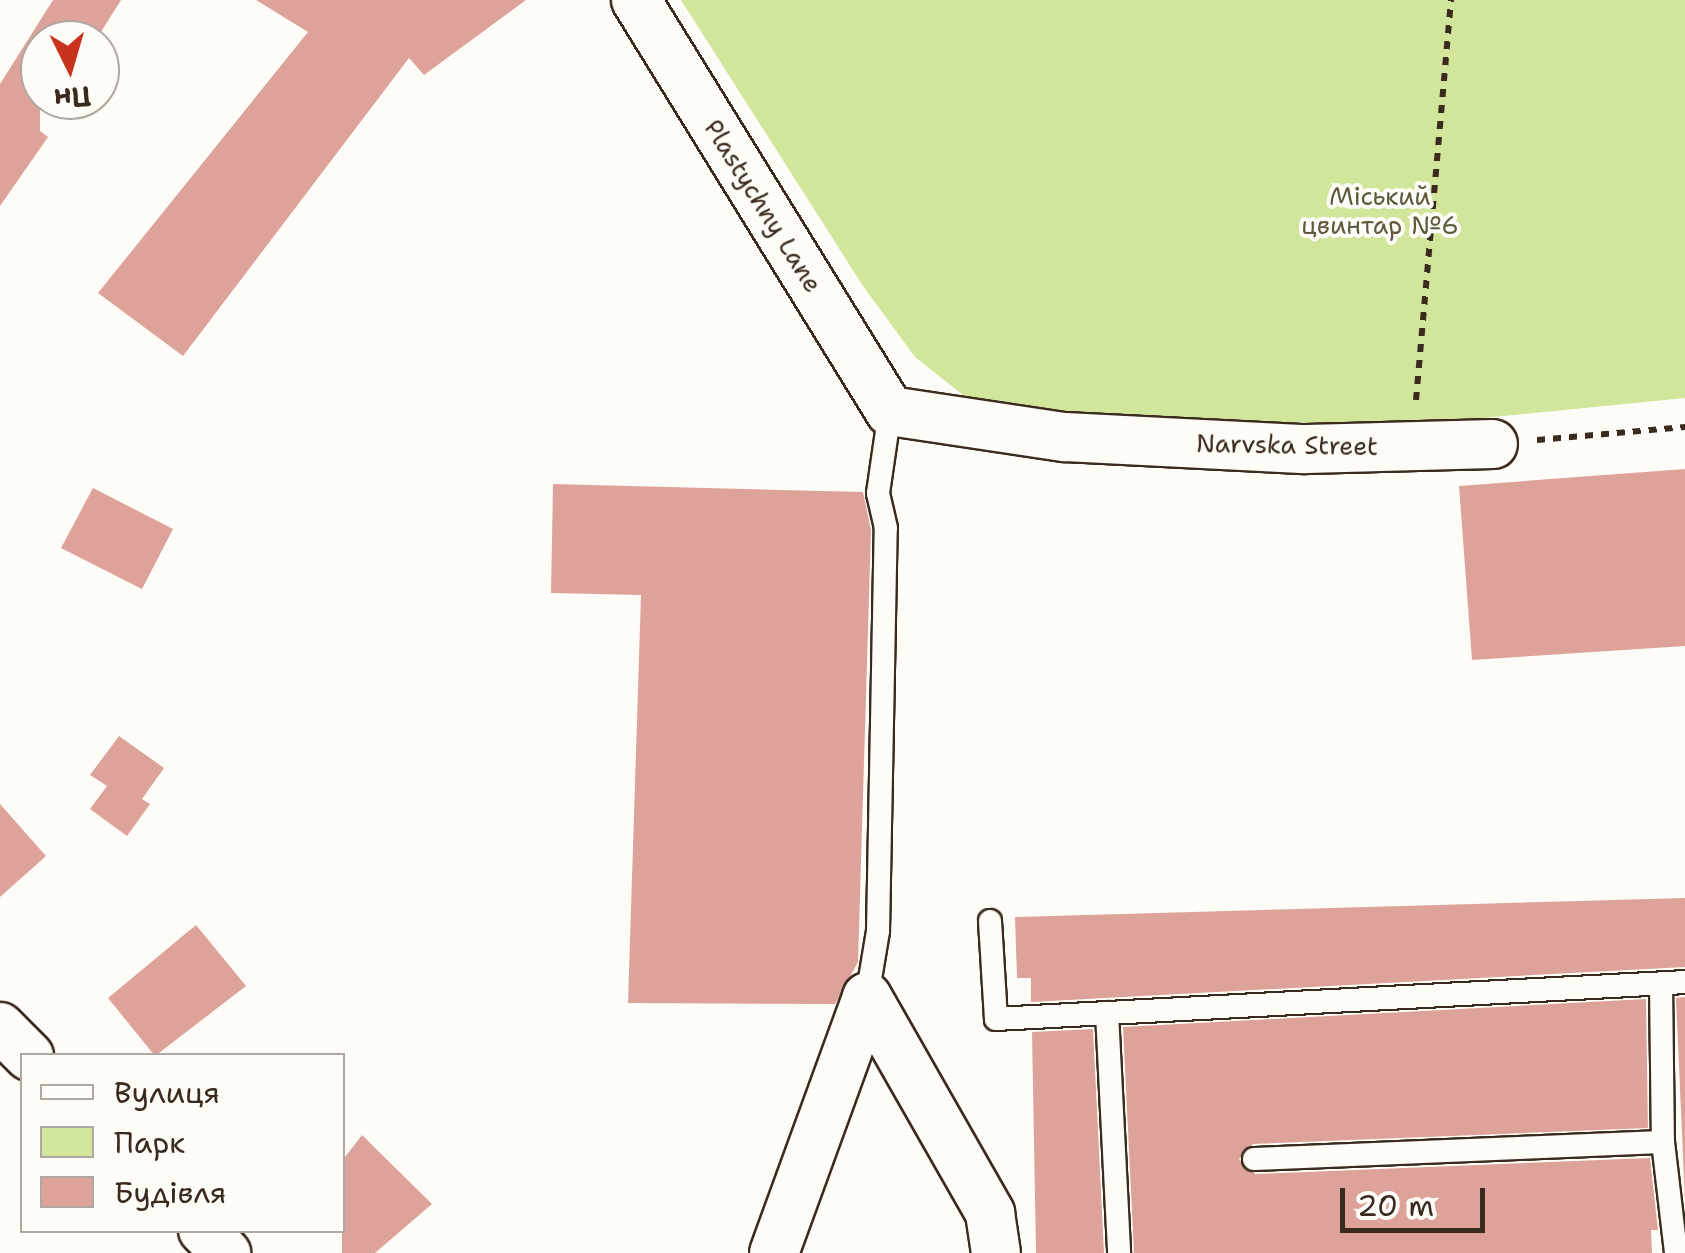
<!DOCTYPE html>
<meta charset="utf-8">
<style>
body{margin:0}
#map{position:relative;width:1685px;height:1253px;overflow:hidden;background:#fdfcf7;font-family:"Shantell Sans",sans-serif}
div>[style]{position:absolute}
.green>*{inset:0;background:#d2e69b}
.building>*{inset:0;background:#dda39a}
.path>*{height:6px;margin-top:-3px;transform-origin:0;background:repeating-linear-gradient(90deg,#3b2a1e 0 8px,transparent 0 16px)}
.roads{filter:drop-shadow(2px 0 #3b2a1e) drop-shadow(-2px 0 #3b2a1e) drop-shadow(0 2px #3b2a1e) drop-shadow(0 -2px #3b2a1e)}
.lane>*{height:22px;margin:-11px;padding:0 11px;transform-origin:11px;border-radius:11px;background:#fdfcf7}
.street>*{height:48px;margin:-24px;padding:0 24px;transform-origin:24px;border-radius:24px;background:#fdfcf7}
span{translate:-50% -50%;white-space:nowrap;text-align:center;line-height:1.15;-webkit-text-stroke:8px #fdfcf7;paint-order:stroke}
.park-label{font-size:25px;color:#61593d}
.street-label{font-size:25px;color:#3b2a1e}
.legend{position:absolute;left:20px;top:1053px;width:325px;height:180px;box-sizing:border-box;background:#fdfcf7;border:2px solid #afa8a0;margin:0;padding:12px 18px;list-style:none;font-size:30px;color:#3b2a1e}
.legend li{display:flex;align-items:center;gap:20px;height:50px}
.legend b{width:50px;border:2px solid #afa8a0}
.north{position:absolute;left:20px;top:20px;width:100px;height:100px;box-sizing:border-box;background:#fdfcf7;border:2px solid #afa8a0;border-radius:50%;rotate:175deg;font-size:28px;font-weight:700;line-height:40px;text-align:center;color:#3b2a1e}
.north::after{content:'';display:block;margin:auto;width:35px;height:45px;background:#c8321e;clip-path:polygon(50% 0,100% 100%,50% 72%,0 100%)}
.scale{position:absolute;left:1340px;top:1188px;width:145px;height:45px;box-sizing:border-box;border:5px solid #3b2a1e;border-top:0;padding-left:12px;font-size:30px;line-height:35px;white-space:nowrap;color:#3b2a1e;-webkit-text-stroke:8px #fdfcf7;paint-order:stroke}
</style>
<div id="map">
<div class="green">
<i style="clip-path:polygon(681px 0,1685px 0,1685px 398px,1404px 426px,1066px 415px,968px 399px,915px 357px,863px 286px)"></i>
</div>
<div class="building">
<i style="clip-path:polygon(53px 0,121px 0,96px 40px,40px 40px,40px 131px,48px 137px,0 206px,0 84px)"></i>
<i style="clip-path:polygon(256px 0,526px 0,424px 75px,409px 58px,183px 356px,98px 293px,308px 32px)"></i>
<i style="clip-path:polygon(1685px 469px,1685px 646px,1472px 660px,1459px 486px)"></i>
<i style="clip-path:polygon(553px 484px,863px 492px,871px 530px,858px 962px,835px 1004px,628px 1003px,641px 595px,551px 593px)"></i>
<i style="clip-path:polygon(93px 488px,173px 529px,142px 589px,61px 548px)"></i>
<i style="clip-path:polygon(119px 736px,164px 768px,142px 799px,150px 804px,127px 836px,90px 809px,107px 786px,90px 775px)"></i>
<i style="clip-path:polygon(0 804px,46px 856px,0 897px)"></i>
<i style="clip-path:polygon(1685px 898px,1685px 967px,1031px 1002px,1031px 978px,1017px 978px,1015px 917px)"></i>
<i style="clip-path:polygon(196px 925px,246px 986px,155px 1056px,108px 998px)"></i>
<i style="clip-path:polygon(1685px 997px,1685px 1201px,1676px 998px)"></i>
<i style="clip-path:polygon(1646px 999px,1648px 1128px,1253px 1144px,1239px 1159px,1255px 1174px,1650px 1158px,1658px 1230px,1651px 1230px,1652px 1253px,1134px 1253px,1123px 1027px)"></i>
<i style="clip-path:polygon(1093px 1029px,1104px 1253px,1036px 1253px,1032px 1032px)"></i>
<i style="clip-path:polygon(362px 1135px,432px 1204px,375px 1253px,342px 1253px,342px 1161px)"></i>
</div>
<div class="path">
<i style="left:1416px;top:400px;width:402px;rotate:-85deg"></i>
<i style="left:1537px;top:440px;width:149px;rotate:-5deg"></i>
</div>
<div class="roads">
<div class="lane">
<i style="left:990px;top:921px;width:98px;rotate:86.5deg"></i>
<i style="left:996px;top:1019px;width:690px;rotate:-3.07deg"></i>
<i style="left:1661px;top:984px;width:158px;rotate:89.3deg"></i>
<i style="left:1663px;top:1142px;width:112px;rotate:83.3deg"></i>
<i style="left:867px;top:997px;width:67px;rotate:-80.5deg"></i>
<i style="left:878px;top:931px;width:403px;rotate:-88.9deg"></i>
<i style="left:886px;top:528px;width:36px;rotate:-103deg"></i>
<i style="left:878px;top:493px;width:83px;rotate:-81.7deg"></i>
<i style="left:1107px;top:1013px;width:240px;rotate:87.1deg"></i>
<i style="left:1254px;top:1159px;width:409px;rotate:-2.4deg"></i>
</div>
<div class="street">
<i style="left:636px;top:0;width:483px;rotate:58.3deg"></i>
<i style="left:890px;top:411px;width:177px;rotate:8.5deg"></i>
<i style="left:1065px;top:437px;width:241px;rotate:2.9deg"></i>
<i style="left:1306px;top:449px;width:187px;rotate:-1.5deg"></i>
<i style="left:867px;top:997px;width:249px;rotate:60.3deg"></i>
<i style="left:990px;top:1213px;width:40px;rotate:81.5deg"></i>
<i style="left:0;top:1027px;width:41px;rotate:45deg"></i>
<i style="left:203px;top:1230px;width:33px;rotate:45deg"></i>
<i style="left:774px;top:1253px;width:272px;rotate:-70deg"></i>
</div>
</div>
<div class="park-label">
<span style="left:1380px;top:211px">Міський<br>цвинтар №6</span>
</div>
<div class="street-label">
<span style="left:763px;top:206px;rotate:58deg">Plastychny Lane</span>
<span style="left:1287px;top:445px;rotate:1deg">Narvska Street</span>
</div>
<ul class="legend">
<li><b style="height:12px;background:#fdfcf7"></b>Вулиця</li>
<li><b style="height:28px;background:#d2e69b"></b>Парк</li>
<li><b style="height:28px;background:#dda39a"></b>Будівля</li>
</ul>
<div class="north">Пн</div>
<div class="scale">20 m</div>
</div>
